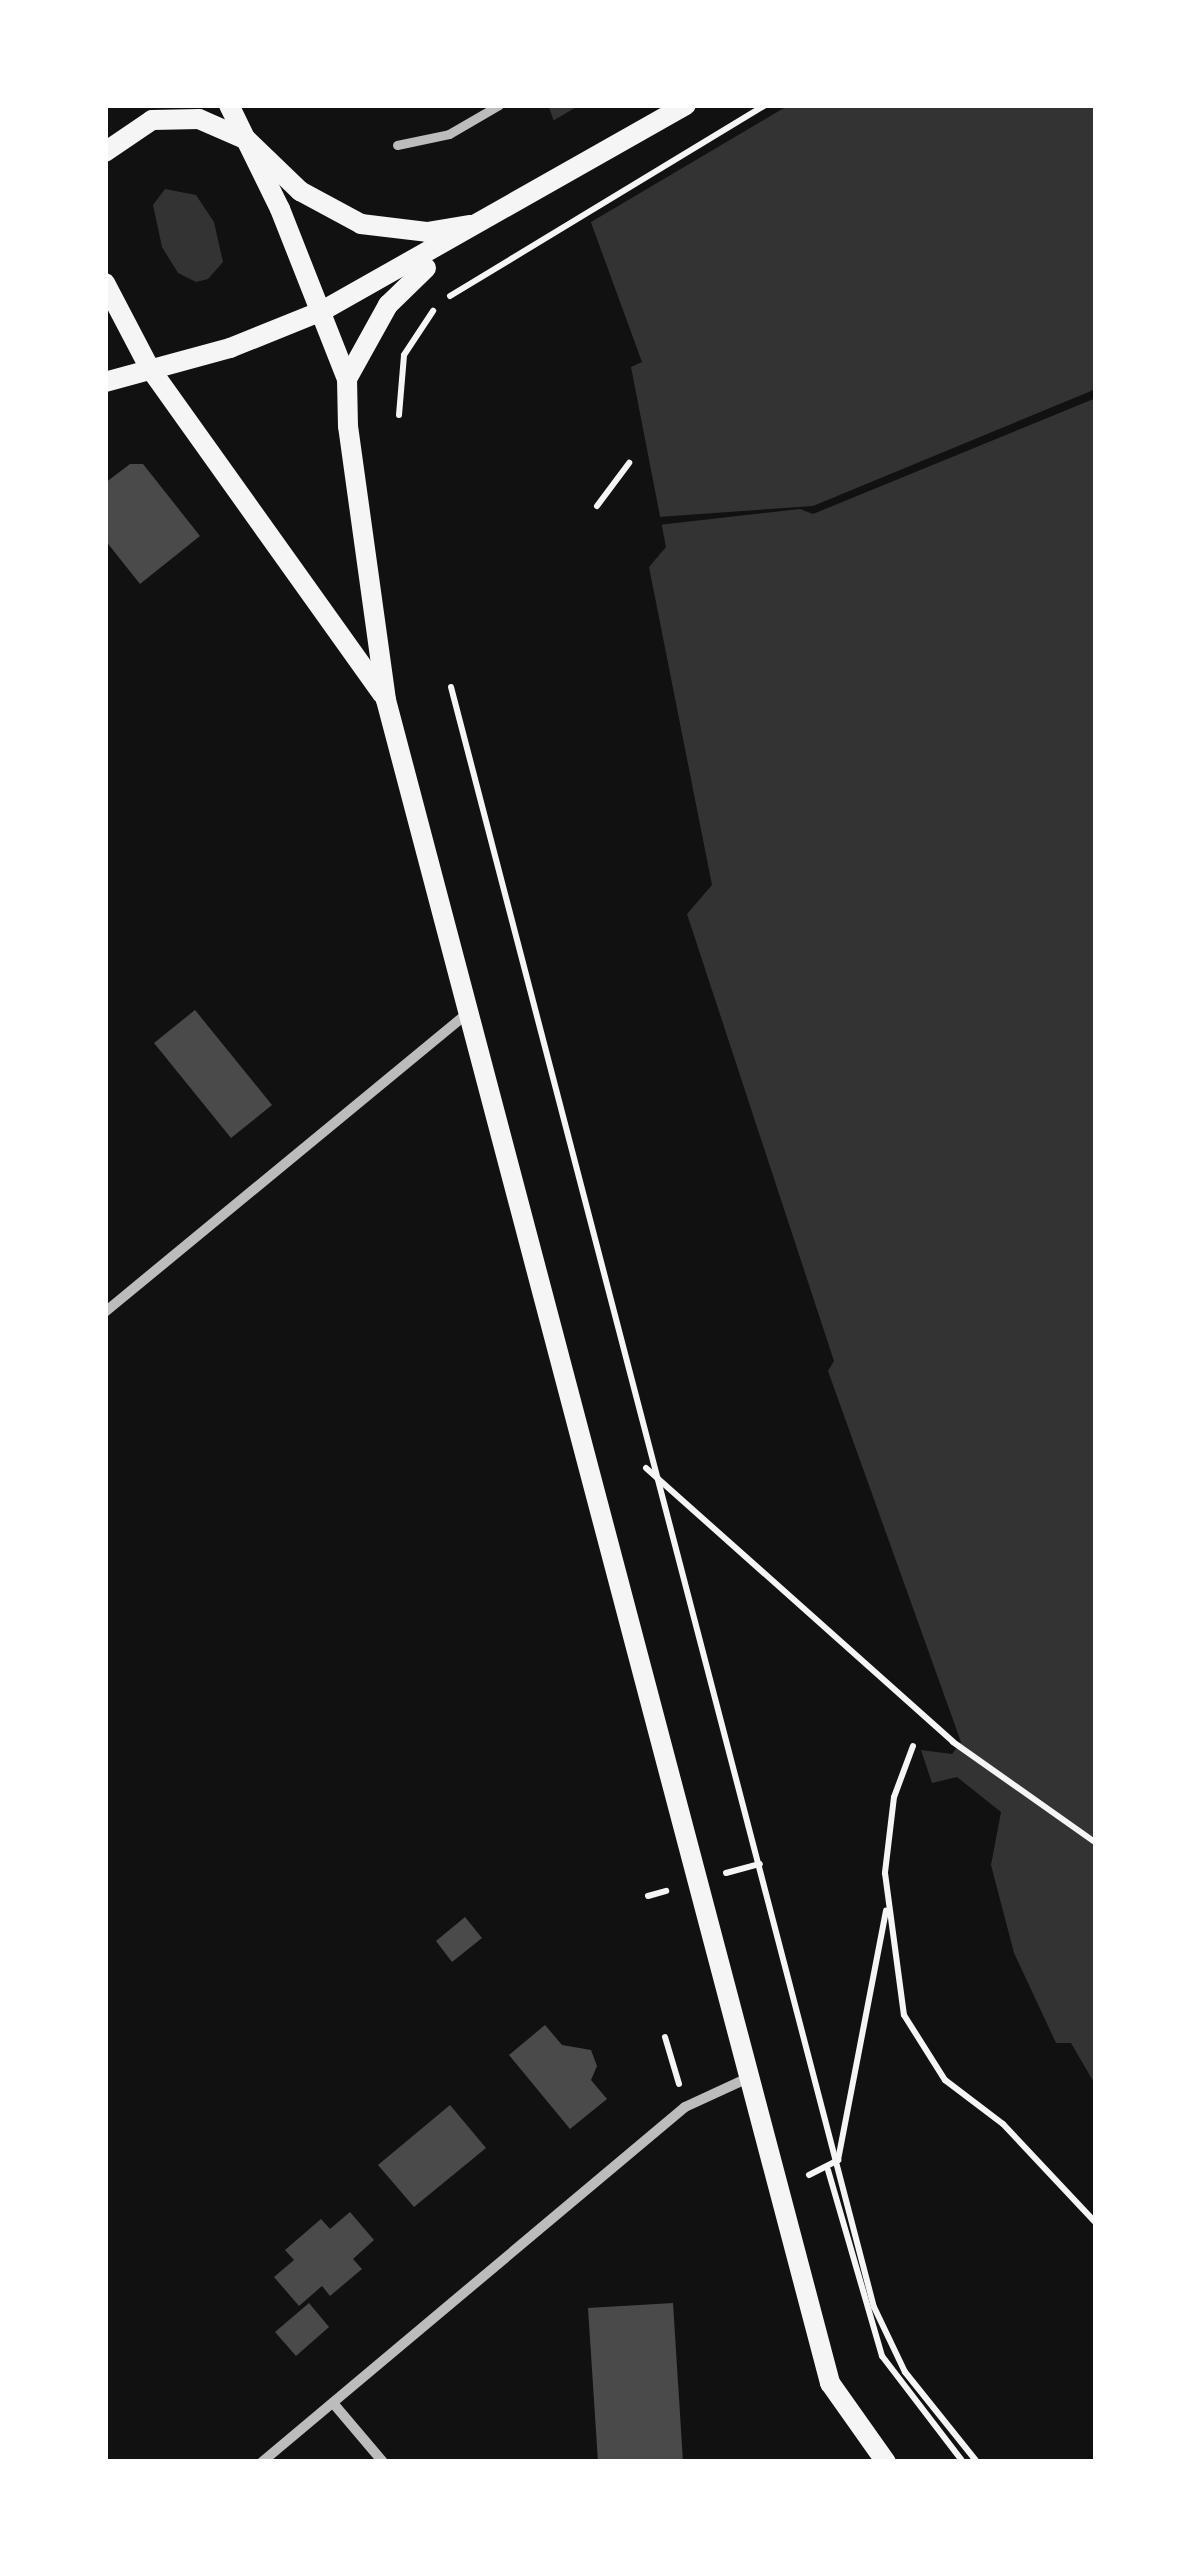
<!DOCTYPE html>
<style>
body{margin:0}
#map{position:relative;width:1201px;height:2567px;overflow:hidden;background:#111;font-family:Inter,sans-serif}
div>[style]{position:absolute}
.water>*{inset:0;background:#333}
.pier>*{inset:0;background:#111}
.building>*{inset:0;background:#4a4a4a}
.path>*{height:6px;margin:-3px;padding:0 3px;transform-origin:3px;border-radius:3px;background:#f5f5f5}
.pedestrian>*{height:9px;margin:-4.5px;padding:0 4.5px;transform-origin:4.5px;border-radius:4.5px;background:#bcbcbc}
.minor>*{height:10px;margin:-5px;padding:0 5px;transform-origin:5px;border-radius:5px;background:#bcbcbc}
.secondary>*{height:20px;margin:-10px;padding:0 10px;transform-origin:10px;border-radius:10px;background:#f5f5f5}
span{translate:-50% -50%;white-space:nowrap;text-align:center;line-height:1.15;-webkit-text-stroke:9px #fff;paint-order:stroke}
.frame{position:absolute;inset:0;border:108px solid #fff;pointer-events:none}
</style>
<div id="map">
<div class="water">
<i style="clip-path:polygon(548px 105px,1096px 105px,1096px 2086px,1071px 2043px,1056px 2043px,1014px 1953px,991px 1865px,1001px 1812px,957px 1777px,932px 1783px,921px 1750px,952px 1754px,961px 1742px,828px 1371px,834px 1361px,687px 914px,712px 885px,649px 567px,666px 547px,631px 367px,642px 362px)"></i>
<i style="clip-path:polygon(165px 189px,196px 195px,214px 222px,223px 262px,208px 279px,196px 282px,178px 273px,162px 247px,153px 205px)"></i>
</div>
<div class="pier">
<i style="clip-path:polygon(580px 105px,789px 105px,586px 225px,549px 123px)"></i>
<i style="clip-path:polygon(1096px 389px,1096px 398px,813px 514px,800px 509px,658px 525px,658px 517px,813px 506px)"></i>
</div>
<div class="building">
<i style="clip-path:polygon(130px 464px,143px 464px,200px 536px,140px 584px,105px 540px,105px 483px)"></i>
<i style="clip-path:polygon(195px 1010px,272px 1105px,231px 1138px,154px 1043px)"></i>
<i style="clip-path:polygon(465px 1917px,482px 1938px,452px 1962px,436px 1941px)"></i>
<i style="clip-path:polygon(545px 2025px,562px 2045px,591px 2050px,597px 2066px,591px 2080px,607px 2099px,570px 2129px,509px 2055px)"></i>
<i style="clip-path:polygon(450px 2105px,486px 2148px,414px 2207px,378px 2165px)"></i>
<i style="clip-path:polygon(350px 2212px,374px 2240px,353px 2259px,362px 2269px,330px 2296px,322px 2286px,299px 2306px,274px 2277px,294px 2260px,285px 2250px,321px 2219px,330px 2229px)"></i>
<i style="clip-path:polygon(309px 2303px,329px 2327px,296px 2356px,275px 2332px)"></i>
<i style="clip-path:polygon(673px 2303px,683px 2462px,598px 2462px,588px 2308px)"></i>
</div>
<div class="path">
<i style="left:450px;top:296px;width:368px;rotate:-31.2deg"></i>
<i style="left:399px;top:415px;width:60px;rotate:-85.2deg"></i>
<i style="left:404px;top:355px;width:53px;rotate:-56.6deg"></i>
<i style="left:597px;top:506px;width:54px;rotate:-53.3deg"></i>
<i style="left:451px;top:687px;width:1674px;rotate:75.37deg"></i>
<i style="left:874px;top:2307px;width:72px;rotate:64.5deg"></i>
<i style="left:905px;top:2372px;width:115px;rotate:51.3deg"></i>
<i style="left:646px;top:1468px;width:411px;rotate:41.7deg"></i>
<i style="left:953px;top:1742px;width:175px;rotate:35.2deg"></i>
<i style="left:913px;top:1746px;width:54px;rotate:110.4deg"></i>
<i style="left:894px;top:1797px;width:77px;rotate:96.8deg"></i>
<i style="left:885px;top:1873px;width:143px;rotate:82.4deg"></i>
<i style="left:904px;top:2015px;width:77px;rotate:57.8deg"></i>
<i style="left:945px;top:2080px;width:73px;rotate:37.2deg"></i>
<i style="left:1003px;top:2124px;width:136px;rotate:46.8deg"></i>
<i style="left:726px;top:1873px;width:35px;rotate:-15deg"></i>
<i style="left:648px;top:1896px;width:19px;rotate:-16deg"></i>
<i style="left:665px;top:2037px;width:49px;rotate:73.4deg"></i>
<i style="left:828px;top:2170px;width:194px;rotate:73.8deg"></i>
<i style="left:882px;top:2356px;width:133px;rotate:52.6deg"></i>
<i style="left:809px;top:2175px;width:33px;rotate:-27deg"></i>
<i style="left:838px;top:2160px;width:254px;rotate:-79.1deg"></i>
</div>
<div class="pedestrian">
<i style="left:397px;top:145px;width:53px;rotate:-11.9deg"></i>
<i style="left:449px;top:134px;width:58px;rotate:-30.1deg"></i>
</div>
<div class="minor">
<i style="left:105px;top:1312px;width:469px;rotate:-39.5deg"></i>
<i style="left:333px;top:2403px;width:77px;rotate:49.7deg"></i>
<i style="left:262px;top:2462px;width:552px;rotate:-40deg"></i>
<i style="left:685px;top:2107px;width:69px;rotate:-24.7deg"></i>
</div>
<div class="secondary">
<i style="left:229px;top:105px;width:116px;rotate:63.9deg"></i>
<i style="left:280px;top:209px;width:183px;rotate:68.5deg"></i>
<i style="left:347px;top:379px;width:47px;rotate:88.8deg"></i>
<i style="left:348px;top:426px;width:277px;rotate:82.1deg"></i>
<i style="left:386px;top:700px;width:1741px;rotate:75.22deg"></i>
<i style="left:830px;top:2383px;width:97px;rotate:54.7deg"></i>
<i style="left:105px;top:152px;width:57px;rotate:-34.2deg"></i>
<i style="left:152px;top:120px;width:47px;rotate:-1.2deg"></i>
<i style="left:199px;top:119px;width:52px;rotate:23.6deg"></i>
<i style="left:247px;top:140px;width:74px;rotate:43.9deg"></i>
<i style="left:300px;top:191px;width:69px;rotate:28.4deg"></i>
<i style="left:361px;top:224px;width:66px;rotate:6.9deg"></i>
<i style="left:427px;top:232px;width:44px;rotate:-9.2deg"></i>
<i style="left:105px;top:283px;width:95px;rotate:62.4deg"></i>
<i style="left:149px;top:367px;width:402px;rotate:54.5deg"></i>
<i style="left:347px;top:379px;width:85px;rotate:-61deg"></i>
<i style="left:388px;top:305px;width:53px;rotate:-44.2deg"></i>
<i style="left:105px;top:382px;width:130px;rotate:-15.2deg"></i>
<i style="left:230px;top:348px;width:99px;rotate:-21.9deg"></i>
<i style="left:322px;top:311px;width:418px;rotate:-29.5deg"></i>
</div>
<div class="frame"></div>
</div>
